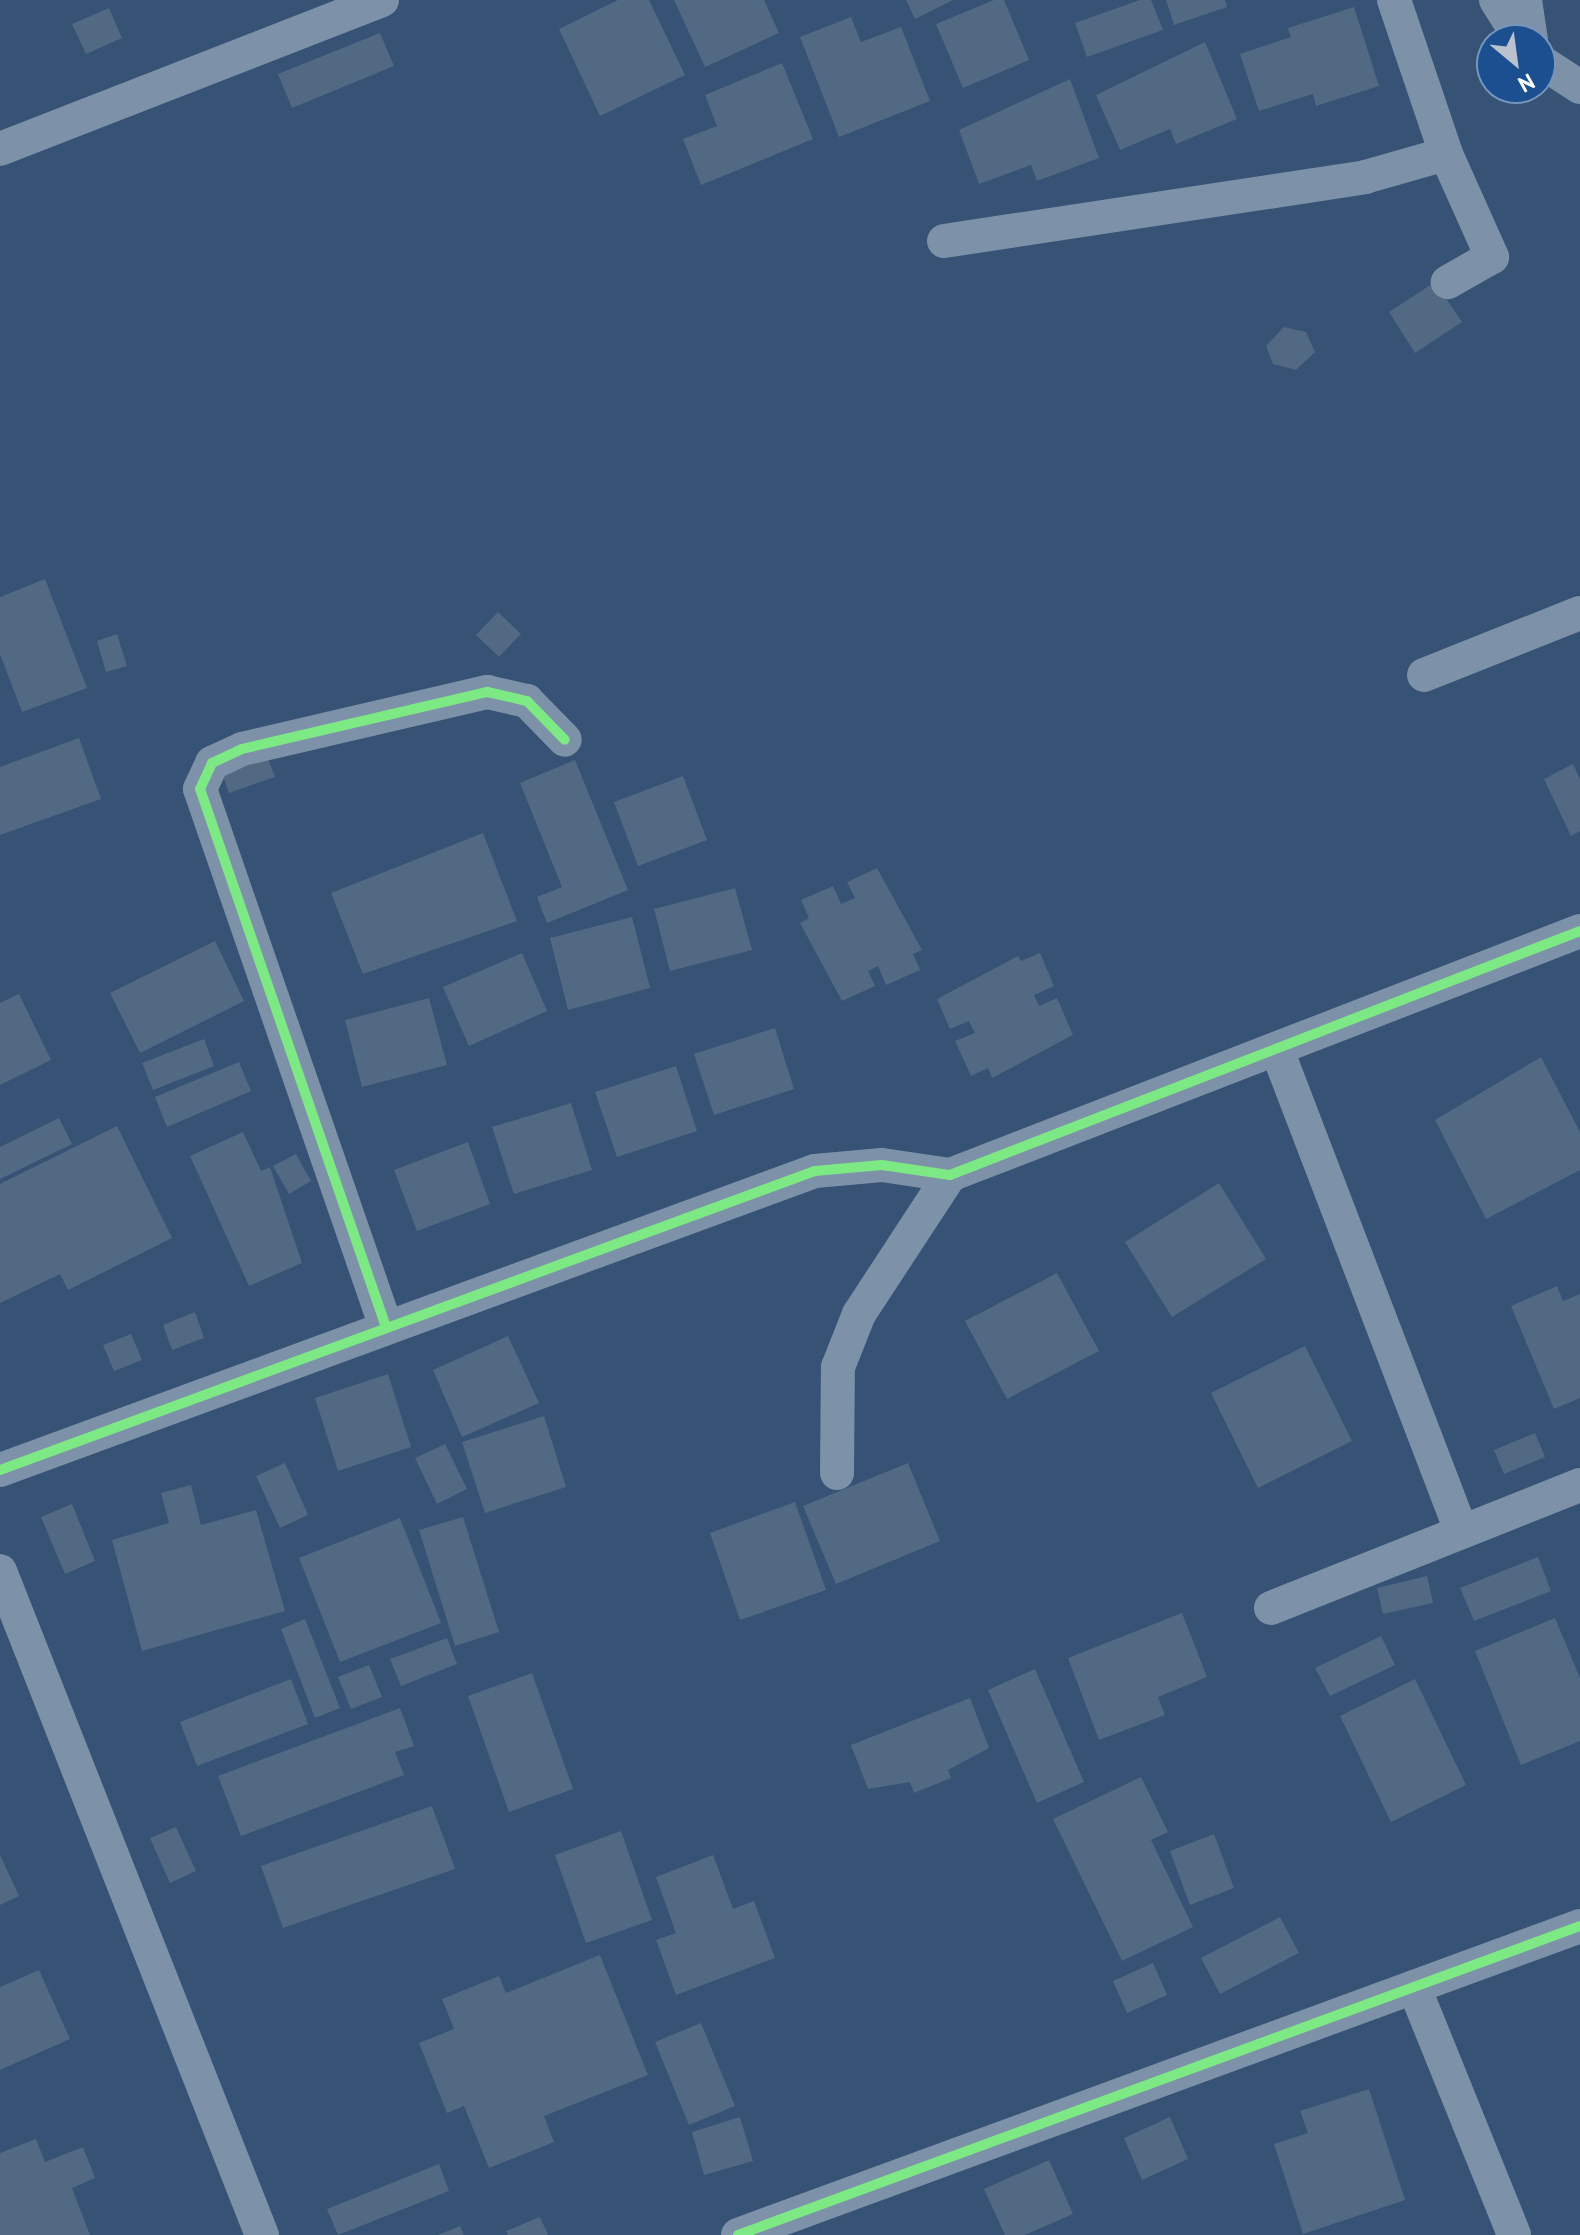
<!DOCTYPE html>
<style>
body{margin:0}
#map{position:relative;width:1580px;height:2235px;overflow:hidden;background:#365274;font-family:"PT Sans",sans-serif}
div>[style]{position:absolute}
.building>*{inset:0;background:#526984}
.street>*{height:34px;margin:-17px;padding:0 17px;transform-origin:17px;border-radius:17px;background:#7d92a8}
.cycleway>*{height:10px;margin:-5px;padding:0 5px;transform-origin:5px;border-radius:5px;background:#7ce984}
span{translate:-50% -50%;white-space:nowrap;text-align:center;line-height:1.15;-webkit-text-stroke:7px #1b4f8f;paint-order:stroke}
.north{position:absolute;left:1476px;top:24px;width:80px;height:80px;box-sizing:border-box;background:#1b4f8f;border:2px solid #7695bc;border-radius:50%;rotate:151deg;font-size:22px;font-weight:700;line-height:32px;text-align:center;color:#fff}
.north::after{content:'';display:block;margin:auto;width:28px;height:36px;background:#b9c2ce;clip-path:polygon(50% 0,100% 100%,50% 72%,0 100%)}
</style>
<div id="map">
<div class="building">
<i style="clip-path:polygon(618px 0,649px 0,685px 75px,600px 116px,559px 29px)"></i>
<i style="clip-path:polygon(674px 0,764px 0,779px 33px,705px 67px)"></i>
<i style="clip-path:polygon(906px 0,953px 0,915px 19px)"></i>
<i style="clip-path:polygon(994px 0,1004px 0,1029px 60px,963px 88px,936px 24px)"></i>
<i style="clip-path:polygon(1140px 0,1151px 0,1163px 30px,1087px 57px,1075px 23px)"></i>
<i style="clip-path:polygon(1166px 0,1225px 0,1227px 7px,1174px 25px)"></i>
<i style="clip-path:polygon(1354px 7px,1379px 86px,1316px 106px,1313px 94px,1259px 111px,1240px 54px,1291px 37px,1288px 28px)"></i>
<i style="clip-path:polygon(109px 8px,122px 38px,86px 54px,72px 24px)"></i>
<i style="clip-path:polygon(851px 17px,861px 42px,901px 27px,930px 101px,839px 137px,800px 37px)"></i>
<i style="clip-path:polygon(380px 33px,394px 66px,292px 108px,278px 74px)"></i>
<i style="clip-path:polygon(1205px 42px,1237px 119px,1176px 144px,1170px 129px,1120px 150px,1096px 95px)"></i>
<i style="clip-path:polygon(782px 63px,813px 139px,701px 185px,683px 139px,717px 126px,705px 95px)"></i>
<i style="clip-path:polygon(1070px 79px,1099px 158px,1037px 181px,1031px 165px,979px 184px,959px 130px)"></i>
<i style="clip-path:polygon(1435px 282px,1462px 322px,1415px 353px,1389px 312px)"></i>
<i style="clip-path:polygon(1284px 327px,1306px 332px,1315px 352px,1296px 370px,1273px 364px,1266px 346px)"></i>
<i style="clip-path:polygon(45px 579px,87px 688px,22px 712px,0 654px,0 597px)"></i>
<i style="clip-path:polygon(498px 612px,521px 634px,499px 657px,476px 635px)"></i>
<i style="clip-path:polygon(117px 634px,127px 666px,106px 672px,97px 641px)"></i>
<i style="clip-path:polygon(79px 738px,101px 799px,0 835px,0 767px)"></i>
<i style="clip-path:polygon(266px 754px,275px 777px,229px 793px,221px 770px)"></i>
<i style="clip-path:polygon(575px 760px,628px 890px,547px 923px,537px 897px,562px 887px,520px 783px)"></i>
<i style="clip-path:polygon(1573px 764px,1580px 779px,1580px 831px,1571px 836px,1544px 779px)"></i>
<i style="clip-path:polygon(683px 776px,707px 840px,638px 866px,614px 802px)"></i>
<i style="clip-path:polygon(483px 833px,517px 921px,363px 974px,331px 893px)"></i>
<i style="clip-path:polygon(877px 868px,922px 950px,913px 954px,920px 970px,886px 985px,878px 966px,868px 971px,875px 986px,842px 1001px,800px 923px,809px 918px,801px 900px,833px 886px,841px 904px,855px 898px,847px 882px)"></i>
<i style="clip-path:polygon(735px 888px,752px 950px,670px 971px,654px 909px)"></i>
<i style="clip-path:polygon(632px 917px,650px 988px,568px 1010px,550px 938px)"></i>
<i style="clip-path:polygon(215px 941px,244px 1001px,140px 1053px,110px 993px)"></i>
<i style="clip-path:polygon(522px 953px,547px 1011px,469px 1046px,443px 987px)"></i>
<i style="clip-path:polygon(1040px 953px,1054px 986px,1034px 995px,1039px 1006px,1057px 998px,1073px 1035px,992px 1078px,988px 1068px,971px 1076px,955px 1041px,975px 1033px,969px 1021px,950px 1029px,937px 999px,1018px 956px,1021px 961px)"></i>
<i style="clip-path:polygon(19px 994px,51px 1060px,0 1085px,0 1003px)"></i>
<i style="clip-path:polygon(429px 998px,447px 1065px,362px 1087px,345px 1020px)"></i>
<i style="clip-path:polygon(775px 1028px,794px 1089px,714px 1115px,694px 1054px)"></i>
<i style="clip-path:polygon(204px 1039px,214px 1066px,153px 1090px,142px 1063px)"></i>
<i style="clip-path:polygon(1541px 1057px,1580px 1132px,1580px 1170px,1486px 1219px,1435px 1120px)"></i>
<i style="clip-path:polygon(239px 1062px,251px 1091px,167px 1127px,155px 1097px)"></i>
<i style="clip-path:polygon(676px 1066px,697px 1131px,617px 1157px,595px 1092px)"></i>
<i style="clip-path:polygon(571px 1103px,592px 1170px,514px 1194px,492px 1127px)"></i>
<i style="clip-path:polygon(59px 1118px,72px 1144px,0 1179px,0 1147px)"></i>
<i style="clip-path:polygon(117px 1126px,172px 1238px,68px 1290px,60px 1274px,0 1303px,0 1184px)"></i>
<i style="clip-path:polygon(243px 1132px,261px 1171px,270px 1167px,302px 1263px,249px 1286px,190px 1156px)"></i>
<i style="clip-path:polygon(468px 1142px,490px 1204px,417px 1231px,394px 1170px)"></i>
<i style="clip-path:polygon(296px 1154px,311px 1181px,289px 1194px,273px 1166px)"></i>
<i style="clip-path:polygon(1219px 1183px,1266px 1259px,1172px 1317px,1125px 1242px)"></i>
<i style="clip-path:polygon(1057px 1273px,1099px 1351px,1007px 1399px,965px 1321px)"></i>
<i style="clip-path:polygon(1557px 1286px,1563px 1301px,1580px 1294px,1580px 1398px,1554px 1409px,1511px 1306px)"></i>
<i style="clip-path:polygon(195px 1312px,204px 1338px,172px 1350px,163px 1325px)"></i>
<i style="clip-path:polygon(131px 1334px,142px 1360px,114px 1371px,103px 1345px)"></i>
<i style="clip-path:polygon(508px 1336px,539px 1403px,462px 1437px,433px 1370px)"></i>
<i style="clip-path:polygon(1305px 1346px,1352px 1441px,1258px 1488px,1211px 1393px)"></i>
<i style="clip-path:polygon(388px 1374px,411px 1447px,338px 1471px,315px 1398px)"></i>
<i style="clip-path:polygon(544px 1416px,566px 1487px,485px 1513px,462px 1442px)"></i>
<i style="clip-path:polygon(1535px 1433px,1545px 1457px,1504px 1474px,1494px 1450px)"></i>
<i style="clip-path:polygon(445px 1444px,467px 1489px,437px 1504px,415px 1458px)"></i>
<i style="clip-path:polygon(285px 1463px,308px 1515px,280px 1528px,256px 1476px)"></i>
<i style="clip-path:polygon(908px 1463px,940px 1541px,836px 1584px,803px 1506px)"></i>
<i style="clip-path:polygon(191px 1485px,201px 1525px,256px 1510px,285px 1611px,142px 1651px,112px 1540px,169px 1523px,161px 1493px)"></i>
<i style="clip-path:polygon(795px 1502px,826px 1590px,740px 1620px,710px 1533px)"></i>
<i style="clip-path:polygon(72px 1504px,95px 1561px,65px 1574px,41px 1517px)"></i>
<i style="clip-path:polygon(463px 1517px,499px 1632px,455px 1646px,419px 1530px)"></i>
<i style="clip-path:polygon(400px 1518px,441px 1623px,340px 1662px,299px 1558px)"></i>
<i style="clip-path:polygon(1538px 1557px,1551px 1591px,1474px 1621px,1460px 1588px)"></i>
<i style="clip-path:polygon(1427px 1576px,1433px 1603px,1383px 1614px,1377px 1588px)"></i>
<i style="clip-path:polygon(1182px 1613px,1207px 1677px,1158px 1697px,1165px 1715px,1099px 1740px,1068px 1658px)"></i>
<i style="clip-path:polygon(1555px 1618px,1580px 1678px,1580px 1741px,1521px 1765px,1475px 1651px)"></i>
<i style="clip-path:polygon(305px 1619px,340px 1708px,315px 1718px,281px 1629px)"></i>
<i style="clip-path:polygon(1381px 1636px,1395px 1665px,1330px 1696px,1315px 1668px)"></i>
<i style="clip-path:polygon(447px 1638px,457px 1664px,401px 1686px,390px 1659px)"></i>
<i style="clip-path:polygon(369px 1665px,382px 1697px,351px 1709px,338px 1677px)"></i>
<i style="clip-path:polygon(1035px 1669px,1084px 1782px,1037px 1803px,988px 1690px)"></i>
<i style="clip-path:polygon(532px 1673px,573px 1789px,509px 1812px,468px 1696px)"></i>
<i style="clip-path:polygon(291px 1679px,308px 1724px,197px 1766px,180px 1722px)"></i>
<i style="clip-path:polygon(1415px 1679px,1466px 1785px,1391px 1822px,1340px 1716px)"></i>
<i style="clip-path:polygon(970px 1698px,989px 1748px,948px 1770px,951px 1778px,914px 1793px,910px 1782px,868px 1789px,851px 1745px)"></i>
<i style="clip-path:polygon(400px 1708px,414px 1746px,395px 1752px,404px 1775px,241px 1836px,218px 1776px)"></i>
<i style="clip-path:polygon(1141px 1777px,1168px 1832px,1151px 1840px,1193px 1927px,1122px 1961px,1053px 1819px)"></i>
<i style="clip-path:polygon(432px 1806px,455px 1869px,283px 1928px,261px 1866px)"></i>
<i style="clip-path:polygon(176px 1827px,196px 1871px,170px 1883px,150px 1838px)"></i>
<i style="clip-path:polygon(621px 1831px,652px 1920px,586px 1943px,555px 1855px)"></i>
<i style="clip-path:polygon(1214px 1834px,1234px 1888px,1190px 1905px,1170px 1851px)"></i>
<i style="clip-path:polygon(0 1855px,19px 1896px,0 1905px)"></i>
<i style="clip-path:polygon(713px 1855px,733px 1909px,754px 1901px,775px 1958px,676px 1995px,656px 1940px,676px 1933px,656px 1877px)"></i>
<i style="clip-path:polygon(1280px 1917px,1299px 1953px,1220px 1994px,1201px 1958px)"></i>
<i style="clip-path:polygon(600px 1955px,648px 2075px,544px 2116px,554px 2142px,489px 2168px,464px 2106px,447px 2113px,419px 2043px,454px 2029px,442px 1999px,499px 1976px,506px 1993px)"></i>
<i style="clip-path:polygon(1153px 1963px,1167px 1995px,1127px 2013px,1113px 1981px)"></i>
<i style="clip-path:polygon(39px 1970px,70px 2039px,0 2070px,0 1987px)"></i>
<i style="clip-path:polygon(701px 2023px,735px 2106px,689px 2125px,655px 2042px)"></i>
<i style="clip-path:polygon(1369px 2089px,1405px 2200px,1303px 2234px,1274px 2144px,1308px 2133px,1300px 2111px)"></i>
<i style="clip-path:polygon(740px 2117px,753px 2161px,704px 2175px,692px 2132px)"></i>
<i style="clip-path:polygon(1170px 2117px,1188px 2159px,1142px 2180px,1124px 2138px)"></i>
<i style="clip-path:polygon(36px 2139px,45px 2162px,83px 2147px,95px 2178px,72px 2188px,90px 2235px,0 2235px,0 2153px)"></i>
<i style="clip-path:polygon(1049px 2160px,1073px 2214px,1025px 2235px,1005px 2235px,984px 2189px)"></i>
<i style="clip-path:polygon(439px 2164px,449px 2191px,338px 2235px,327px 2209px)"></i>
<i style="clip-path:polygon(540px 2217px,548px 2235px,508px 2235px,506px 2231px)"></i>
<i style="clip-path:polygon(460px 2226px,464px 2235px,438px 2235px)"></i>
</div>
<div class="street">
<i style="left:1394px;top:0;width:163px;rotate:71.3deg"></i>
<i style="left:1446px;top:154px;width:113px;rotate:65.9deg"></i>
<i style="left:1492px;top:257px;width:51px;rotate:150.4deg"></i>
<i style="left:1496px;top:0;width:47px;rotate:58deg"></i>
<i style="left:1525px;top:0;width:40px;rotate:81.5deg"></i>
<i style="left:1540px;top:61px;width:48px;rotate:33deg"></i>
<i style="left:0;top:149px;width:410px;rotate:-21.3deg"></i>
<i style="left:944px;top:241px;width:426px;rotate:-8.6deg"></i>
<i style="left:1365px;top:177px;width:84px;rotate:-15.9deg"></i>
<i style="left:1424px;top:675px;width:168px;rotate:-21.7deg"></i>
<i style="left:1277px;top:1050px;width:512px;rotate:69.05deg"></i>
<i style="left:386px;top:1327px;width:569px;rotate:-109.07deg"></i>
<i style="left:200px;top:789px;width:29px;rotate:-65deg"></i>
<i style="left:212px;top:763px;width:33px;rotate:-25deg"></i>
<i style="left:242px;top:749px;width:252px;rotate:-13.1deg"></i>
<i style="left:487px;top:692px;width:41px;rotate:12.7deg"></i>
<i style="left:527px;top:701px;width:54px;rotate:45.7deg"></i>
<i style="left:0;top:1470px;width:868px;rotate:-20.15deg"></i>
<i style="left:815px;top:1171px;width:67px;rotate:-5.1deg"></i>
<i style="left:882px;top:1165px;width:69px;rotate:8.4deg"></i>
<i style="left:950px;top:1175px;width:676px;rotate:-21.17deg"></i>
<i style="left:837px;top:1473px;width:106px;rotate:-89.5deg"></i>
<i style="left:838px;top:1367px;width:57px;rotate:-68.4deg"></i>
<i style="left:859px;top:1314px;width:166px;rotate:-56.8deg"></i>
<i style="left:0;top:1571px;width:714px;rotate:68.47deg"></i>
<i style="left:1271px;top:1608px;width:333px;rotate:-21.7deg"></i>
<i style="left:1414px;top:1987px;width:267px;rotate:68deg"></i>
<i style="left:738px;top:2235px;width:897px;rotate:-20.15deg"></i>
</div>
<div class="cycleway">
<i style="left:386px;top:1327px;width:569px;rotate:-109.07deg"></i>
<i style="left:200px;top:789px;width:29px;rotate:-65deg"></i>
<i style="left:212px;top:763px;width:33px;rotate:-25deg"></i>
<i style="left:242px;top:749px;width:252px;rotate:-13.1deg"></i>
<i style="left:487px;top:692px;width:41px;rotate:12.7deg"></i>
<i style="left:527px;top:701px;width:54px;rotate:45.7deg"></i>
<i style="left:0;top:1470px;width:868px;rotate:-20.15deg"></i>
<i style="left:815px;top:1171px;width:67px;rotate:-5.1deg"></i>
<i style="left:882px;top:1165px;width:69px;rotate:8.4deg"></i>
<i style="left:950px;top:1175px;width:676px;rotate:-21.17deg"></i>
<i style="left:738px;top:2235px;width:897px;rotate:-20.15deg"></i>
</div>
<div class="north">N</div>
</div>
